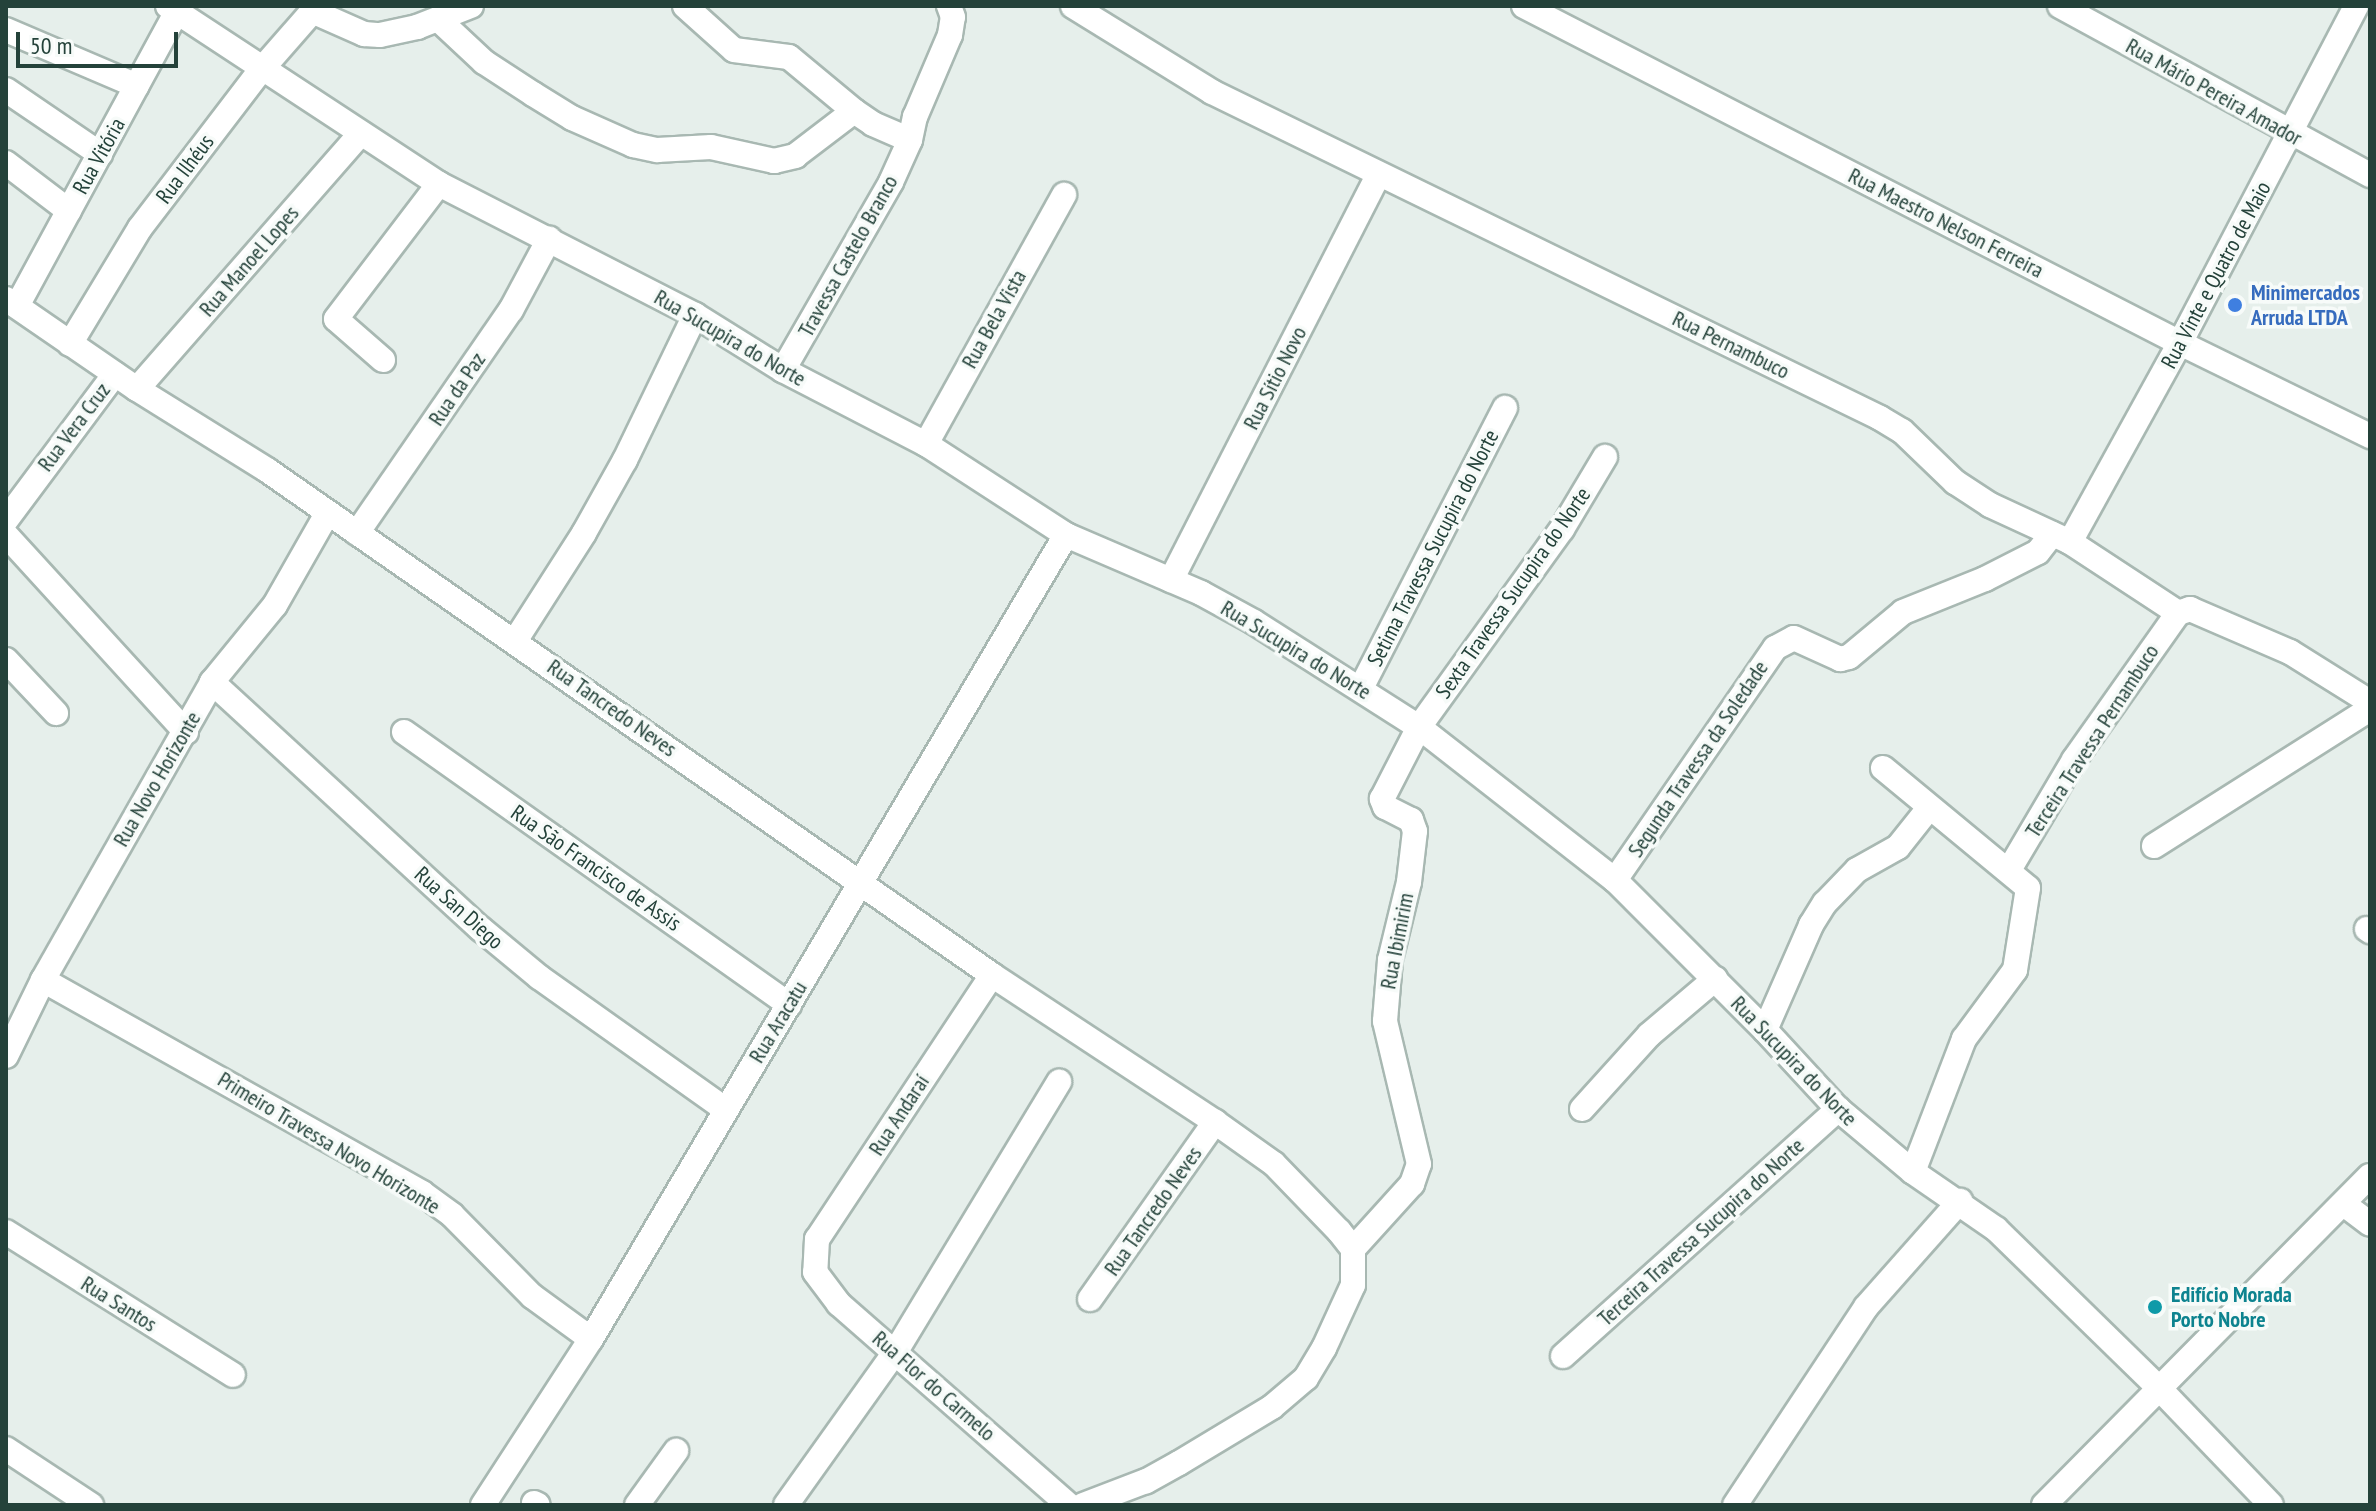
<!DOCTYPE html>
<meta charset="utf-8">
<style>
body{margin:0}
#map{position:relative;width:2376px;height:1511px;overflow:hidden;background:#e6efeb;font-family:"PT Sans Narrow",sans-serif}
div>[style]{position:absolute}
.roads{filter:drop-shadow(2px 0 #a8b8b2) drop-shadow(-2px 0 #a8b8b2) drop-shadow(0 2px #a8b8b2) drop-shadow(0 -2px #a8b8b2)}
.minor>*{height:24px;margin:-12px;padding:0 12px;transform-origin:12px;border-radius:12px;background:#fff}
.dots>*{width:22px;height:22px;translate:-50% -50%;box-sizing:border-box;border:4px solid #f7fbf9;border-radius:50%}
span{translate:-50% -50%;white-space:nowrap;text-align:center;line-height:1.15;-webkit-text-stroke:7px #f7fbf9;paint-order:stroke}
.street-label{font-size:22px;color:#24423a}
.shop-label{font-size:22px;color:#366cbe;font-weight:700}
.left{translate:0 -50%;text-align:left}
.culture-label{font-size:22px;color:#0d838f;font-weight:700}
.frame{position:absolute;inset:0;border:8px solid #24423a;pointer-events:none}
.scale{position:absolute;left:16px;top:32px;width:162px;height:36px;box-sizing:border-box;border:4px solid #24423a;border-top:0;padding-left:10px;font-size:24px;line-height:28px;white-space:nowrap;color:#24423a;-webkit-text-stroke:6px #f7fbf9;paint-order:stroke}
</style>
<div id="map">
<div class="roads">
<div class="minor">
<i style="left:168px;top:6px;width:324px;rotate:33.3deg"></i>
<i style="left:439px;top:184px;width:288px;rotate:27.1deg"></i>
<i style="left:695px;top:315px;width:104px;rotate:32deg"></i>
<i style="left:783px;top:370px;width:161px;rotate:27.4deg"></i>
<i style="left:926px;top:444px;width:167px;rotate:33deg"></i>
<i style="left:1066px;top:535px;width:147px;rotate:23.2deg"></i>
<i style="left:1201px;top:593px;width:60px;rotate:28.7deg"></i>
<i style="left:1254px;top:622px;width:196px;rotate:32.5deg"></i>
<i style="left:1419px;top:727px;width:249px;rotate:38deg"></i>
<i style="left:1615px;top:880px;width:212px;rotate:45deg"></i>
<i style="left:1765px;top:1030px;width:108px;rotate:47.3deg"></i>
<i style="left:1838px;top:1109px;width:98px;rotate:40deg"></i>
<i style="left:1913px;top:1172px;width:101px;rotate:34.5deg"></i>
<i style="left:1996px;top:1229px;width:226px;rotate:44.3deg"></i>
<i style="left:2158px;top:1387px;width:163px;rotate:46.2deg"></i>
<i style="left:685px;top:6px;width:66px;rotate:41.9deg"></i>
<i style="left:734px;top:50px;width:55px;rotate:7.3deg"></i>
<i style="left:789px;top:57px;width:85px;rotate:39.7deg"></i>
<i style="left:1073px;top:6px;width:163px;rotate:31.7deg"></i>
<i style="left:1212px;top:92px;width:743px;rotate:26.01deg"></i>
<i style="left:1880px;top:418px;width:26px;rotate:31deg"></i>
<i style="left:1902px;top:431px;width:74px;rotate:43.9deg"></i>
<i style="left:1955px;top:482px;width:42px;rotate:33.3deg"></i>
<i style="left:1990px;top:505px;width:88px;rotate:24.8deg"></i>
<i style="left:2070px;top:542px;width:129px;rotate:33.3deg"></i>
<i style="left:2178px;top:613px;width:13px;rotate:-18deg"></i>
<i style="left:2190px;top:609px;width:109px;rotate:23.3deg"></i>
<i style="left:2290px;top:652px;width:94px;rotate:32deg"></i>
<i style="left:1524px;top:6px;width:737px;rotate:27.19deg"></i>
<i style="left:2180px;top:343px;width:212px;rotate:26.1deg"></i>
<i style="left:2060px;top:6px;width:353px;rotate:28.6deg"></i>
<i style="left:312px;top:11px;width:57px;rotate:23.9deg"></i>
<i style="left:364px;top:34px;width:16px;rotate:4deg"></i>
<i style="left:380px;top:35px;width:38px;rotate:-12deg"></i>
<i style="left:417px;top:27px;width:58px;rotate:-21.3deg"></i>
<i style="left:438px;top:19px;width:63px;rotate:43.1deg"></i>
<i style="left:484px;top:62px;width:59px;rotate:33.1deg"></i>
<i style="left:533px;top:94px;width:46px;rotate:31.6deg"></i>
<i style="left:572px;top:118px;width:67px;rotate:23.9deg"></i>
<i style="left:633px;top:145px;width:25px;rotate:12deg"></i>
<i style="left:657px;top:150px;width:54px;rotate:-3.2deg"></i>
<i style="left:711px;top:147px;width:65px;rotate:12.5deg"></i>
<i style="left:774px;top:161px;width:22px;rotate:-13deg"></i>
<i style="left:795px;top:156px;width:74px;rotate:-37.3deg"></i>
<i style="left:854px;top:111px;width:23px;rotate:34deg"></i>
<i style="left:873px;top:124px;width:40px;rotate:23.4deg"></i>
<i style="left:6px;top:30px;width:142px;rotate:23.1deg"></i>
<i style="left:6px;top:90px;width:114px;rotate:34.2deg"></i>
<i style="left:6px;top:163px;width:79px;rotate:37.3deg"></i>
<i style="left:6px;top:299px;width:159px;rotate:34.5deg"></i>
<i style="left:137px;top:389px;width:153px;rotate:31.9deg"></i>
<i style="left:267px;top:470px;width:884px;rotate:34.86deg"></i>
<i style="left:992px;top:975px;width:267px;rotate:33.4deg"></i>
<i style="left:1215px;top:1122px;width:72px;rotate:35.4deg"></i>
<i style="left:1274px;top:1164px;width:93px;rotate:45.9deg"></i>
<i style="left:1339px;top:1231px;width:23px;rotate:52deg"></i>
<i style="left:1353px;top:1249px;width:36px;rotate:90deg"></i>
<i style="left:1353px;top:1285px;width:69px;rotate:114.7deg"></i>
<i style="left:1324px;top:1348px;width:35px;rotate:121deg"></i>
<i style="left:1306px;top:1378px;width:45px;rotate:139.5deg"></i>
<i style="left:1272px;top:1407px;width:109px;rotate:148.9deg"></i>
<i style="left:1179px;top:1463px;width:38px;rotate:151deg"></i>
<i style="left:1146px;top:1481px;width:67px;rotate:159.1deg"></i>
<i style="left:17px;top:306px;width:341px;rotate:-61.5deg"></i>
<i style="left:70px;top:344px;width:135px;rotate:-58.9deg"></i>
<i style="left:140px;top:228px;width:199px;rotate:-52.6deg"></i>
<i style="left:261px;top:70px;width:85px;rotate:-48.8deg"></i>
<i style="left:383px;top:360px;width:62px;rotate:-138.9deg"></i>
<i style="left:336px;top:319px;width:170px;rotate:-52.7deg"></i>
<i style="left:783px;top:370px;width:217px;rotate:-60.1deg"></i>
<i style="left:891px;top:182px;width:46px;rotate:-65.7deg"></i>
<i style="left:910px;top:140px;width:24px;rotate:-78deg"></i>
<i style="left:915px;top:117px;width:89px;rotate:-66.9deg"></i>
<i style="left:950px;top:35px;width:18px;rotate:-81deg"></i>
<i style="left:953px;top:17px;width:12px;rotate:-110deg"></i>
<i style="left:137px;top:389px;width:340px;rotate:-48.8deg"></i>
<i style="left:926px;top:444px;width:285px;rotate:-61deg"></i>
<i style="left:6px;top:520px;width:182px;rotate:-53.3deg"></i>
<i style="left:357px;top:533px;width:271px;rotate:-55.4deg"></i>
<i style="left:511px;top:310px;width:81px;rotate:-61.8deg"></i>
<i style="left:6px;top:535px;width:267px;rotate:47.6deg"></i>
<i style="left:2070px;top:542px;width:227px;rotate:-61.1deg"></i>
<i style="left:2180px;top:343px;width:380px;rotate:-62.4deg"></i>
<i style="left:1171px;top:580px;width:454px;rotate:-62.9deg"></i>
<i style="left:515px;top:641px;width:128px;rotate:-57.4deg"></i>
<i style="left:584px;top:533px;width:84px;rotate:-60.7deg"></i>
<i style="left:625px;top:460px;width:161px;rotate:-64.2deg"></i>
<i style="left:6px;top:660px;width:73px;rotate:46.7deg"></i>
<i style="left:212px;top:682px;width:365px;rotate:42.6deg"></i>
<i style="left:481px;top:929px;width:75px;rotate:39.6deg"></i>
<i style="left:539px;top:977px;width:228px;rotate:35.4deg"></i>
<i style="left:1361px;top:688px;width:315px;rotate:-62.8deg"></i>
<i style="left:404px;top:732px;width:472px;rotate:35.3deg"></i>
<i style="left:1883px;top:768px;width:188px;rotate:39.6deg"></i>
<i style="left:2028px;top:888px;width:83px;rotate:99deg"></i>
<i style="left:2015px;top:970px;width:86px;rotate:126.5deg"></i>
<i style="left:1964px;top:1039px;width:142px;rotate:111deg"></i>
<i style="left:2154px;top:846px;width:256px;rotate:-32.4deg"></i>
<i style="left:2009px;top:870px;width:128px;rotate:-59.4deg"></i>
<i style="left:2074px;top:760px;width:180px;rotate:-54.7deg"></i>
<i style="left:1615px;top:880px;width:282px;rotate:-55.4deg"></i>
<i style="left:1775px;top:648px;width:21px;rotate:-28deg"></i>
<i style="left:1794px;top:638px;width:51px;rotate:24.5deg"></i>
<i style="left:1840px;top:659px;width:9px;rotate:-13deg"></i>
<i style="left:1849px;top:657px;width:70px;rotate:-39.8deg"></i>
<i style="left:1903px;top:612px;width:88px;rotate:-21.9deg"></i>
<i style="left:1985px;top:579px;width:59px;rotate:-27deg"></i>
<i style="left:2038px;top:552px;width:23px;rotate:-52deg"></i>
<i style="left:2367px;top:929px;width:4px;rotate:34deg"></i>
<i style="left:992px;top:975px;width:317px;rotate:123.5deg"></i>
<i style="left:817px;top:1239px;width:33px;rotate:93deg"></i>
<i style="left:815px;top:1272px;width:40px;rotate:53deg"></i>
<i style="left:839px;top:1304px;width:305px;rotate:41.2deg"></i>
<i style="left:43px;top:980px;width:435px;rotate:29.3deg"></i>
<i style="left:422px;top:1193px;width:37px;rotate:36deg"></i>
<i style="left:452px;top:1215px;width:114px;rotate:45.4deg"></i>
<i style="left:532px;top:1296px;width:73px;rotate:36.1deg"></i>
<i style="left:1765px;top:1030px;width:115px;rotate:-66.3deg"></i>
<i style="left:1811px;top:925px;width:26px;rotate:-58deg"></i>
<i style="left:1825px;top:903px;width:46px;rotate:-45.9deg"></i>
<i style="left:1857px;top:870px;width:47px;rotate:-29.3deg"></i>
<i style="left:1898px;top:847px;width:50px;rotate:-51.5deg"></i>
<i style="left:6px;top:1056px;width:85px;rotate:-64deg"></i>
<i style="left:43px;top:980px;width:343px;rotate:-60.4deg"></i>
<i style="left:212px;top:682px;width:99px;rotate:-50.7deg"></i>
<i style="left:275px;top:605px;width:105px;rotate:-60.3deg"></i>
<i style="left:1582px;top:1109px;width:100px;rotate:-47.8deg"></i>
<i style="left:1649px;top:1035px;width:87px;rotate:-40.3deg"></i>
<i style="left:2345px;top:1205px;width:31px;rotate:37deg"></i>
<i style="left:6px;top:1232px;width:268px;rotate:32.2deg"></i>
<i style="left:1353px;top:1249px;width:88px;rotate:-47.8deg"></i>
<i style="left:1412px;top:1184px;width:21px;rotate:-71deg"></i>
<i style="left:1419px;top:1164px;width:147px;rotate:-103.4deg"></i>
<i style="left:1385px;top:1021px;width:61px;rotate:-85.3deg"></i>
<i style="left:1390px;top:960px;width:80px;rotate:-76.3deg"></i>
<i style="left:1409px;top:882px;width:51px;rotate:-83.3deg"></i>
<i style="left:1415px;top:831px;width:12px;rotate:-110deg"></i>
<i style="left:1411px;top:820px;width:29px;rotate:-153deg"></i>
<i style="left:1385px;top:807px;width:9px;rotate:-111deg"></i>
<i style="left:1382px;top:799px;width:81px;rotate:-62.8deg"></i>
<i style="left:1419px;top:727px;width:244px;rotate:-54.2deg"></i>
<i style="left:1562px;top:529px;width:84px;rotate:-59.2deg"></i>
<i style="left:1090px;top:1299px;width:217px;rotate:-54.8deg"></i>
<i style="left:1563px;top:1356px;width:370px;rotate:-41.9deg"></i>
<i style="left:6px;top:1449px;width:102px;rotate:33.4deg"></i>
<i style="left:534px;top:1503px;width:4px;rotate:27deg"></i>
<i style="left:483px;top:1505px;width:198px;rotate:-57deg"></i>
<i style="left:591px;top:1339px;width:934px;rotate:-59.43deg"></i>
<i style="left:637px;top:1505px;width:67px;rotate:-54.2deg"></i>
<i style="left:786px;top:1505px;width:189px;rotate:-54.5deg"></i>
<i style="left:896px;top:1351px;width:315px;rotate:-58.8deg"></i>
<i style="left:1735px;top:1505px;width:237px;rotate:-56.5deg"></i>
<i style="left:1866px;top:1307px;width:142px;rotate:-48.4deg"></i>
<i style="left:2044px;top:1505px;width:463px;rotate:-45.3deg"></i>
</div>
</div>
<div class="dots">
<i style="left:2235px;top:305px;background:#3f7fe0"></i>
<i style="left:2155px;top:1307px;background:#0f9aa8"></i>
</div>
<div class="street-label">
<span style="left:2214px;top:92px;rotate:29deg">Rua Mário Pereira Amador</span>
<span style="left:99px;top:156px;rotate:-61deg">Rua Vitória</span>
<span style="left:185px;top:169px;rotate:-53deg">Rua Ilhéus</span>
<span style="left:1946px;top:223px;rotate:27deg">Rua Maestro Nelson Ferreira</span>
<span style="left:848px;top:256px;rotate:-61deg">Travessa Castelo Branco</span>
<span style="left:249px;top:261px;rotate:-49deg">Rua Manoel Lopes</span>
<span style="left:2216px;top:275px;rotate:-62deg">Rua Vinte e Quatro de Maio</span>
<span style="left:994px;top:319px;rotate:-61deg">Rua Bela Vista</span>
<span style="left:730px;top:338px;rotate:30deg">Rua Sucupira do Norte</span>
<span style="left:1731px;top:345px;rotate:26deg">Rua Pernambuco</span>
<span style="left:1275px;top:378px;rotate:-63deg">Rua Sítio Novo</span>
<span style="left:457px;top:389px;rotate:-56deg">Rua da Paz</span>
<span style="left:74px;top:427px;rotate:-53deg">Rua Vera Cruz</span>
<span style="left:1433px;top:548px;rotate:-63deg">Setima Travessa Sucupira do Norte</span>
<span style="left:1513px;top:593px;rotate:-55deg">Sexta Travessa Sucupira do Norte</span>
<span style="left:1296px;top:650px;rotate:31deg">Rua Sucupira do Norte</span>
<span style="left:612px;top:708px;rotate:35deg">Rua Tancredo Neves</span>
<span style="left:2092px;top:741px;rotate:-57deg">Terceira Travessa Pernambuco</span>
<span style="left:1698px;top:759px;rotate:-56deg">Segunda Travessa da Soledade</span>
<span style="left:157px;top:779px;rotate:-60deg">Rua Novo Horizonte</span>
<span style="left:596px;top:868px;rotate:35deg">Rua São Francisco de Assis</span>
<span style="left:459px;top:908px;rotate:42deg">Rua San Diego</span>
<span style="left:1397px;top:941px;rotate:-79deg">Rua Ibimirim</span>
<span style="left:778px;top:1022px;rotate:-59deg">Rua Aracatu</span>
<span style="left:1794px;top:1061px;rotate:46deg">Rua Sucupira do Norte</span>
<span style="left:899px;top:1115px;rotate:-57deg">Rua Andaraí</span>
<span style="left:329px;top:1143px;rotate:31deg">Primeiro Travessa Novo Horizonte</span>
<span style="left:1153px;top:1211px;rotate:-55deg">Rua Tancredo Neves</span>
<span style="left:1701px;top:1232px;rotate:-42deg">Terceira Travessa Sucupira do Norte</span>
<span style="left:119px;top:1304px;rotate:32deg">Rua Santos</span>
<span style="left:934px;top:1386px;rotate:41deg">Rua Flor do Carmelo</span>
</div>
<div class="shop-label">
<span class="left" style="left:2251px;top:305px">Minimercados<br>Arruda LTDA</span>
</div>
<div class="culture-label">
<span class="left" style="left:2171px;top:1307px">Edifício Morada<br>Porto Nobre</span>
</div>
<div class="frame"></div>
<div class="scale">50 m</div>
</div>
